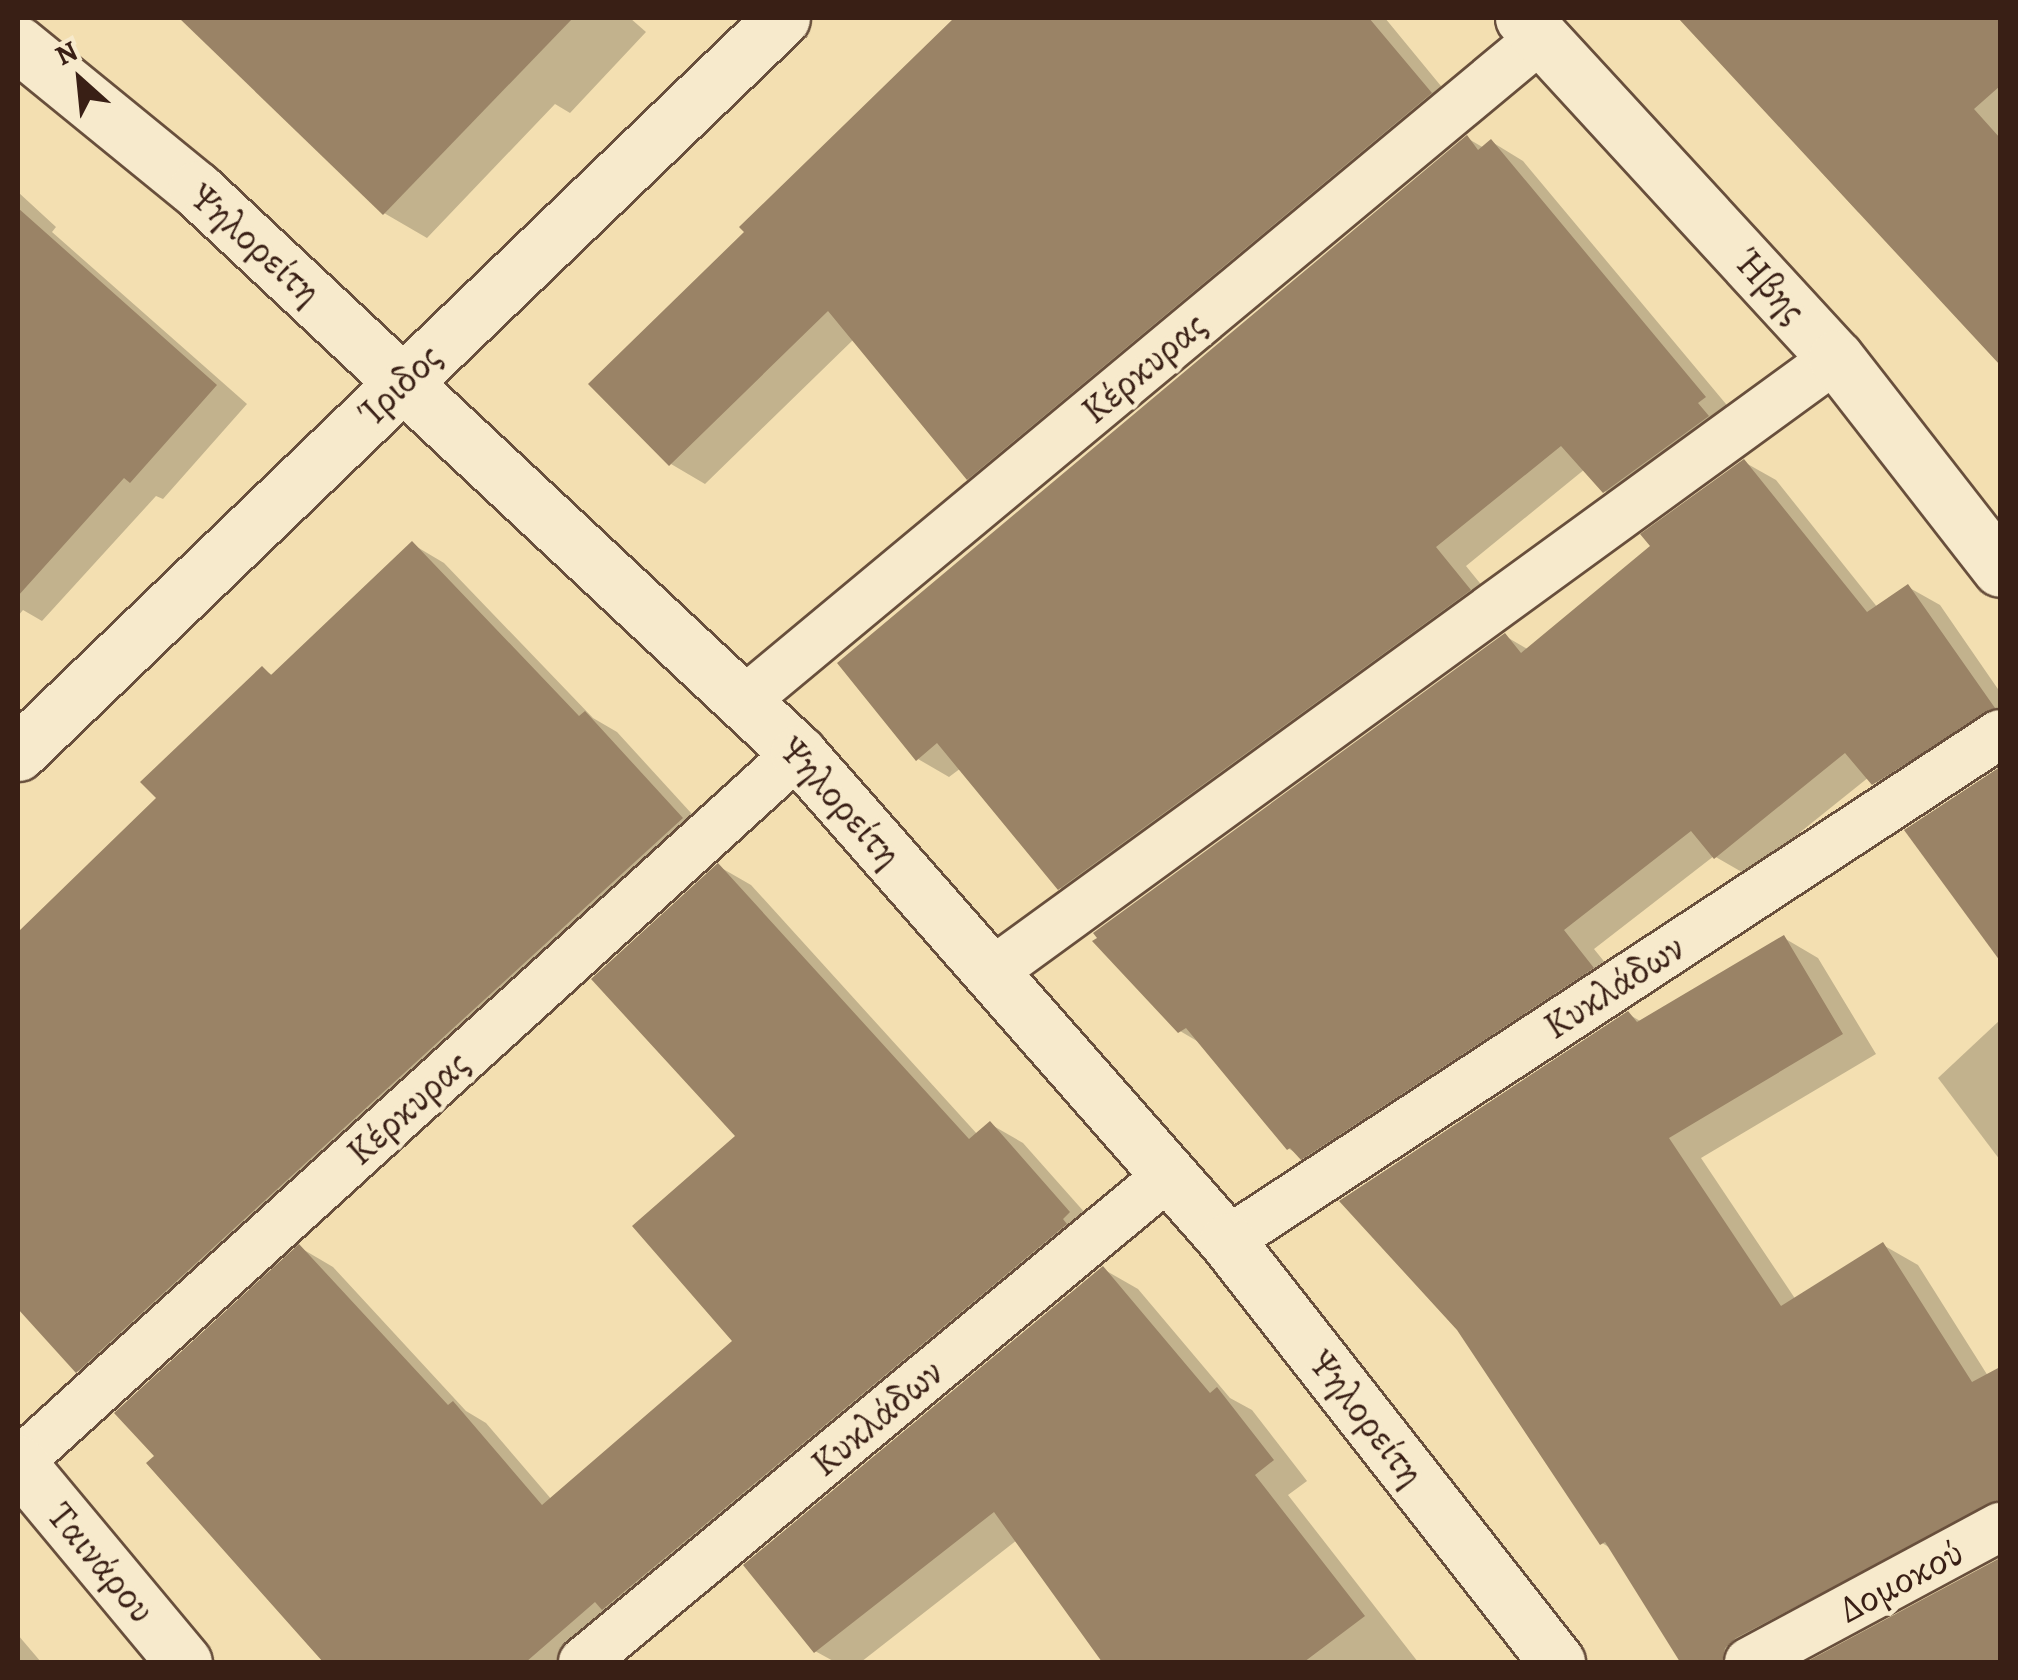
<!DOCTYPE html>
<meta charset="utf-8">
<style>
body{margin:0}
#map{position:relative;width:2018px;height:1680px;overflow:hidden;background:#f3dfb1;font-family:Alegreya,serif}
div>[style]{position:absolute}
.shadow>*{inset:0;background:#0003}
.building>*{inset:0;background:#9a8366}
.roads{filter:drop-shadow(2px 0 #684f3c) drop-shadow(-2px 0 #684f3c) drop-shadow(0 2px #684f3c) drop-shadow(0 -2px #684f3c)}
.lane>*{height:48px;margin:-24px;padding:0 24px;transform-origin:24px;border-radius:24px;background:#f7eacc}
.street>*{height:55px;margin:-27.5px;padding:0 27.5px;transform-origin:27.5px;border-radius:27.5px;background:#f7eacc}
span{translate:-50% -50%;white-space:nowrap;text-align:center;line-height:1.15;-webkit-text-stroke:9px #f7eacc;paint-order:stroke}
.street-label{font-size:38px;color:#391f15}
.frame{position:absolute;inset:0;border:20px solid #391f15;pointer-events:none}
.north{position:absolute;left:30px;top:30px;width:100px;height:100px;-webkit-text-stroke:8px #f7eacc;paint-order:stroke;rotate:333deg;font-size:28px;font-weight:700;line-height:40px;text-align:center;color:#391f15}
.north::after{content:'';display:block;margin:auto;width:35px;height:45px;background:#391f15;clip-path:polygon(50% 0,100% 100%,50% 72%,0 100%)}
</style>
<div id="map">
<div class="shadow">
<i style="clip-path:polygon(182px 18px,630px 18px,646px 32px,570px 113px,555px 104px,427px 238px,384px 213px)"></i>
<i style="clip-path:polygon(959px 18px,1385px 18px,1464px 114px,1002px 498px,968px 478px,854px 339px,705px 484px,671px 464px,748px 232px,743px 227px)"></i>
<i style="clip-path:polygon(1681px 18px,2000px 18px,2000px 362px,1874px 221px,1858px 212px)"></i>
<i style="clip-path:polygon(1467px 138px,1484px 148px,1492px 142px,1523px 161px,1736px 416px,1637px 510px,1605px 491px,1585px 469px,1466px 566px,1501px 609px,1091px 907px,1060px 888px,961px 768px,949px 777px,918px 759px)"></i>
<i style="clip-path:polygon(18px 192px,56px 227px,52px 232px,247px 404px,163px 499px,156px 496px,42px 621px,23px 610px,18px 616px)"></i>
<i style="clip-path:polygon(1744px 462px,1776px 480px,1878px 608px,1908px 587px,1940px 605px,2000px 692px,2000px 742px,1905px 802px,1869px 777px,1747px 875px,1714px 856px,1594px 949px,1624px 986px,1335px 1176px,1303px 1158px,1288px 1148px,1202px 1044px,1180px 1031px,1505px 636px,1529px 650px,1654px 546px)"></i>
<i style="clip-path:polygon(412px 544px,444px 563px,593px 718px,617px 732px,713px 837px,110px 1389px,78px 1371px,18px 1305px,18px 936px,159px 798px,262px 669px,274px 676px)"></i>
<i style="clip-path:polygon(2000px 767px,2000px 957px,1908px 830px)"></i>
<i style="clip-path:polygon(718px 866px,751px 885px,978px 1135px,990px 1124px,1023px 1143px,1102px 1232px,597px 1662px,335px 1662px,317px 1652px,299px 1247px,333px 1267px,466px 1411px,486px 1423px,552px 1500px,735px 1341px,738px 1136px)"></i>
<i style="clip-path:polygon(1784px 938px,1818px 958px,1876px 1054px,1701px 1158px,1796px 1300px,1883px 1245px,1918px 1265px,1988px 1376px,2000px 1370px,2000px 1533px,1766px 1662px,1683px 1662px,1612px 1549px,1602px 1543px,1628px 1014px,1642px 1022px)"></i>
<i style="clip-path:polygon(2000px 1020px,2000px 1160px,1938px 1078px)"></i>
<i style="clip-path:polygon(1103px 1269px,1138px 1289px,1230px 1398px,1252px 1410px,1307px 1481px,1288px 1495px,1418px 1662px,1105px 1662px,1017px 1540px,861px 1662px,835px 1662px,815px 1651px)"></i>
<i style="clip-path:polygon(2000px 1561px,2000px 1662px,1811px 1662px)"></i>
<i style="clip-path:polygon(18px 1635px,41px 1662px,18px 1662px)"></i>
</div>
<div class="building">
<i style="clip-path:polygon(179px 18px,573px 18px,383px 215px)"></i>
<i style="clip-path:polygon(954px 18px,1369px 18px,1432px 93px,967px 480px,828px 311px,669px 466px,588px 384px,744px 232px,739px 227px)"></i>
<i style="clip-path:polygon(1678px 18px,2000px 18px,2000px 86px,1974px 109px,2000px 138px,2000px 365px)"></i>
<i style="clip-path:polygon(1467px 135px,1478px 150px,1491px 139px,1706px 397px,1698px 403px,1709px 416px,1603px 493px,1561px 446px,1436px 547px,1471px 590px,1058px 890px,937px 743px,916px 761px,837px 663px)"></i>
<i style="clip-path:polygon(18px 208px,217px 385px,130px 483px,124px 478px,18px 596px)"></i>
<i style="clip-path:polygon(1744px 459px,1867px 612px,1908px 584px,1995px 708px,1872px 785px,1845px 753px,1714px 859px,1691px 831px,1564px 930px,1594px 968px,1301px 1160px,1290px 1148px,1287px 1150px,1186px 1028px,1178px 1033px,1092px 941px,1097px 938px,1093px 933px,1505px 633px,1521px 653px,1650px 546px,1640px 534px)"></i>
<i style="clip-path:polygon(412px 541px,579px 716px,585px 711px,683px 818px,76px 1373px,18px 1309px,18px 932px,156px 798px,140px 782px,262px 666px,271px 675px)"></i>
<i style="clip-path:polygon(2000px 767px,2000px 961px,1904px 830px)"></i>
<i style="clip-path:polygon(718px 863px,969px 1139px,990px 1121px,1070px 1212px,1063px 1219px,1067px 1224px,602px 1610px,595px 1602px,526px 1662px,323px 1662px,146px 1463px,154px 1456px,114px 1413px,299px 1244px,448px 1405px,453px 1401px,542px 1505px,732px 1341px,632px 1226px,735px 1136px,591px 979px)"></i>
<i style="clip-path:polygon(1784px 935px,1843px 1034px,1669px 1138px,1781px 1306px,1883px 1242px,1972px 1382px,2000px 1367px,2000px 1500px,1736px 1638px,1725px 1648px,1722px 1662px,1680px 1662px,1605px 1542px,1600px 1545px,1457px 1330px,1339px 1201px,1628px 1011px,1637px 1022px)"></i>
<i style="clip-path:polygon(1103px 1266px,1210px 1393px,1217px 1387px,1274px 1460px,1255px 1475px,1365px 1616px,1304px 1662px,1102px 1662px,994px 1512px,814px 1653px,743px 1565px)"></i>
<i style="clip-path:polygon(2000px 1558px,2000px 1662px,1806px 1662px)"></i>
</div>
<div class="roads">
<div class="lane">
<i style="left:745px;top:700px;width:1038px;rotate:-39.76deg"></i>
<i style="left:992px;top:972px;width:1044px;rotate:-36.04deg"></i>
<i style="left:1227px;top:1241px;width:924px;rotate:-33.26deg"></i>
<i style="left:18px;top:1463px;width:1055px;rotate:-42.31deg"></i>
<i style="left:583px;top:1662px;width:763px;rotate:-39.74deg"></i>
<i style="left:1749px;top:1662px;width:285px;rotate:-28.3deg"></i>
</div>
<div class="street">
<i style="left:1523px;top:18px;width:462px;rotate:47.4deg"></i>
<i style="left:1836px;top:358px;width:267px;rotate:52.1deg"></i>
<i style="left:18px;top:44px;width:230px;rotate:39.2deg"></i>
<i style="left:196px;top:189px;width:825px;rotate:43.13deg"></i>
<i style="left:798px;top:753px;width:650px;rotate:48.68deg"></i>
<i style="left:1227px;top:1241px;width:535px;rotate:51.91deg"></i>
<i style="left:18px;top:753px;width:1060px;rotate:-43.89deg"></i>
<i style="left:18px;top:1463px;width:259px;rotate:50.2deg"></i>
</div>
</div>
<div class="street-label">
<span style="left:255px;top:244px;rotate:42deg">Ψηλορείτη</span>
<span style="left:1770px;top:286px;rotate:48deg">Ήβης</span>
<span style="left:1144px;top:368px;rotate:-40deg">Κέρκυρας</span>
<span style="left:400px;top:385px;rotate:-44deg">Ίριδος</span>
<span style="left:840px;top:802px;rotate:48deg">Ψηλορείτη</span>
<span style="left:1614px;top:987px;rotate:-33deg">Κυκλάδων</span>
<span style="left:408px;top:1108px;rotate:-42deg">Κέρκυρας</span>
<span style="left:877px;top:1418px;rotate:-40deg">Κυκλάδων</span>
<span style="left:1366px;top:1418px;rotate:52deg">Ψηλορείτη</span>
<span style="left:101px;top:1563px;rotate:50deg">Ταινάρου</span>
<span style="left:1901px;top:1581px;rotate:-28deg">Δομοκού</span>
</div>
<div class="frame"></div>
<div class="north">N</div>
</div>
